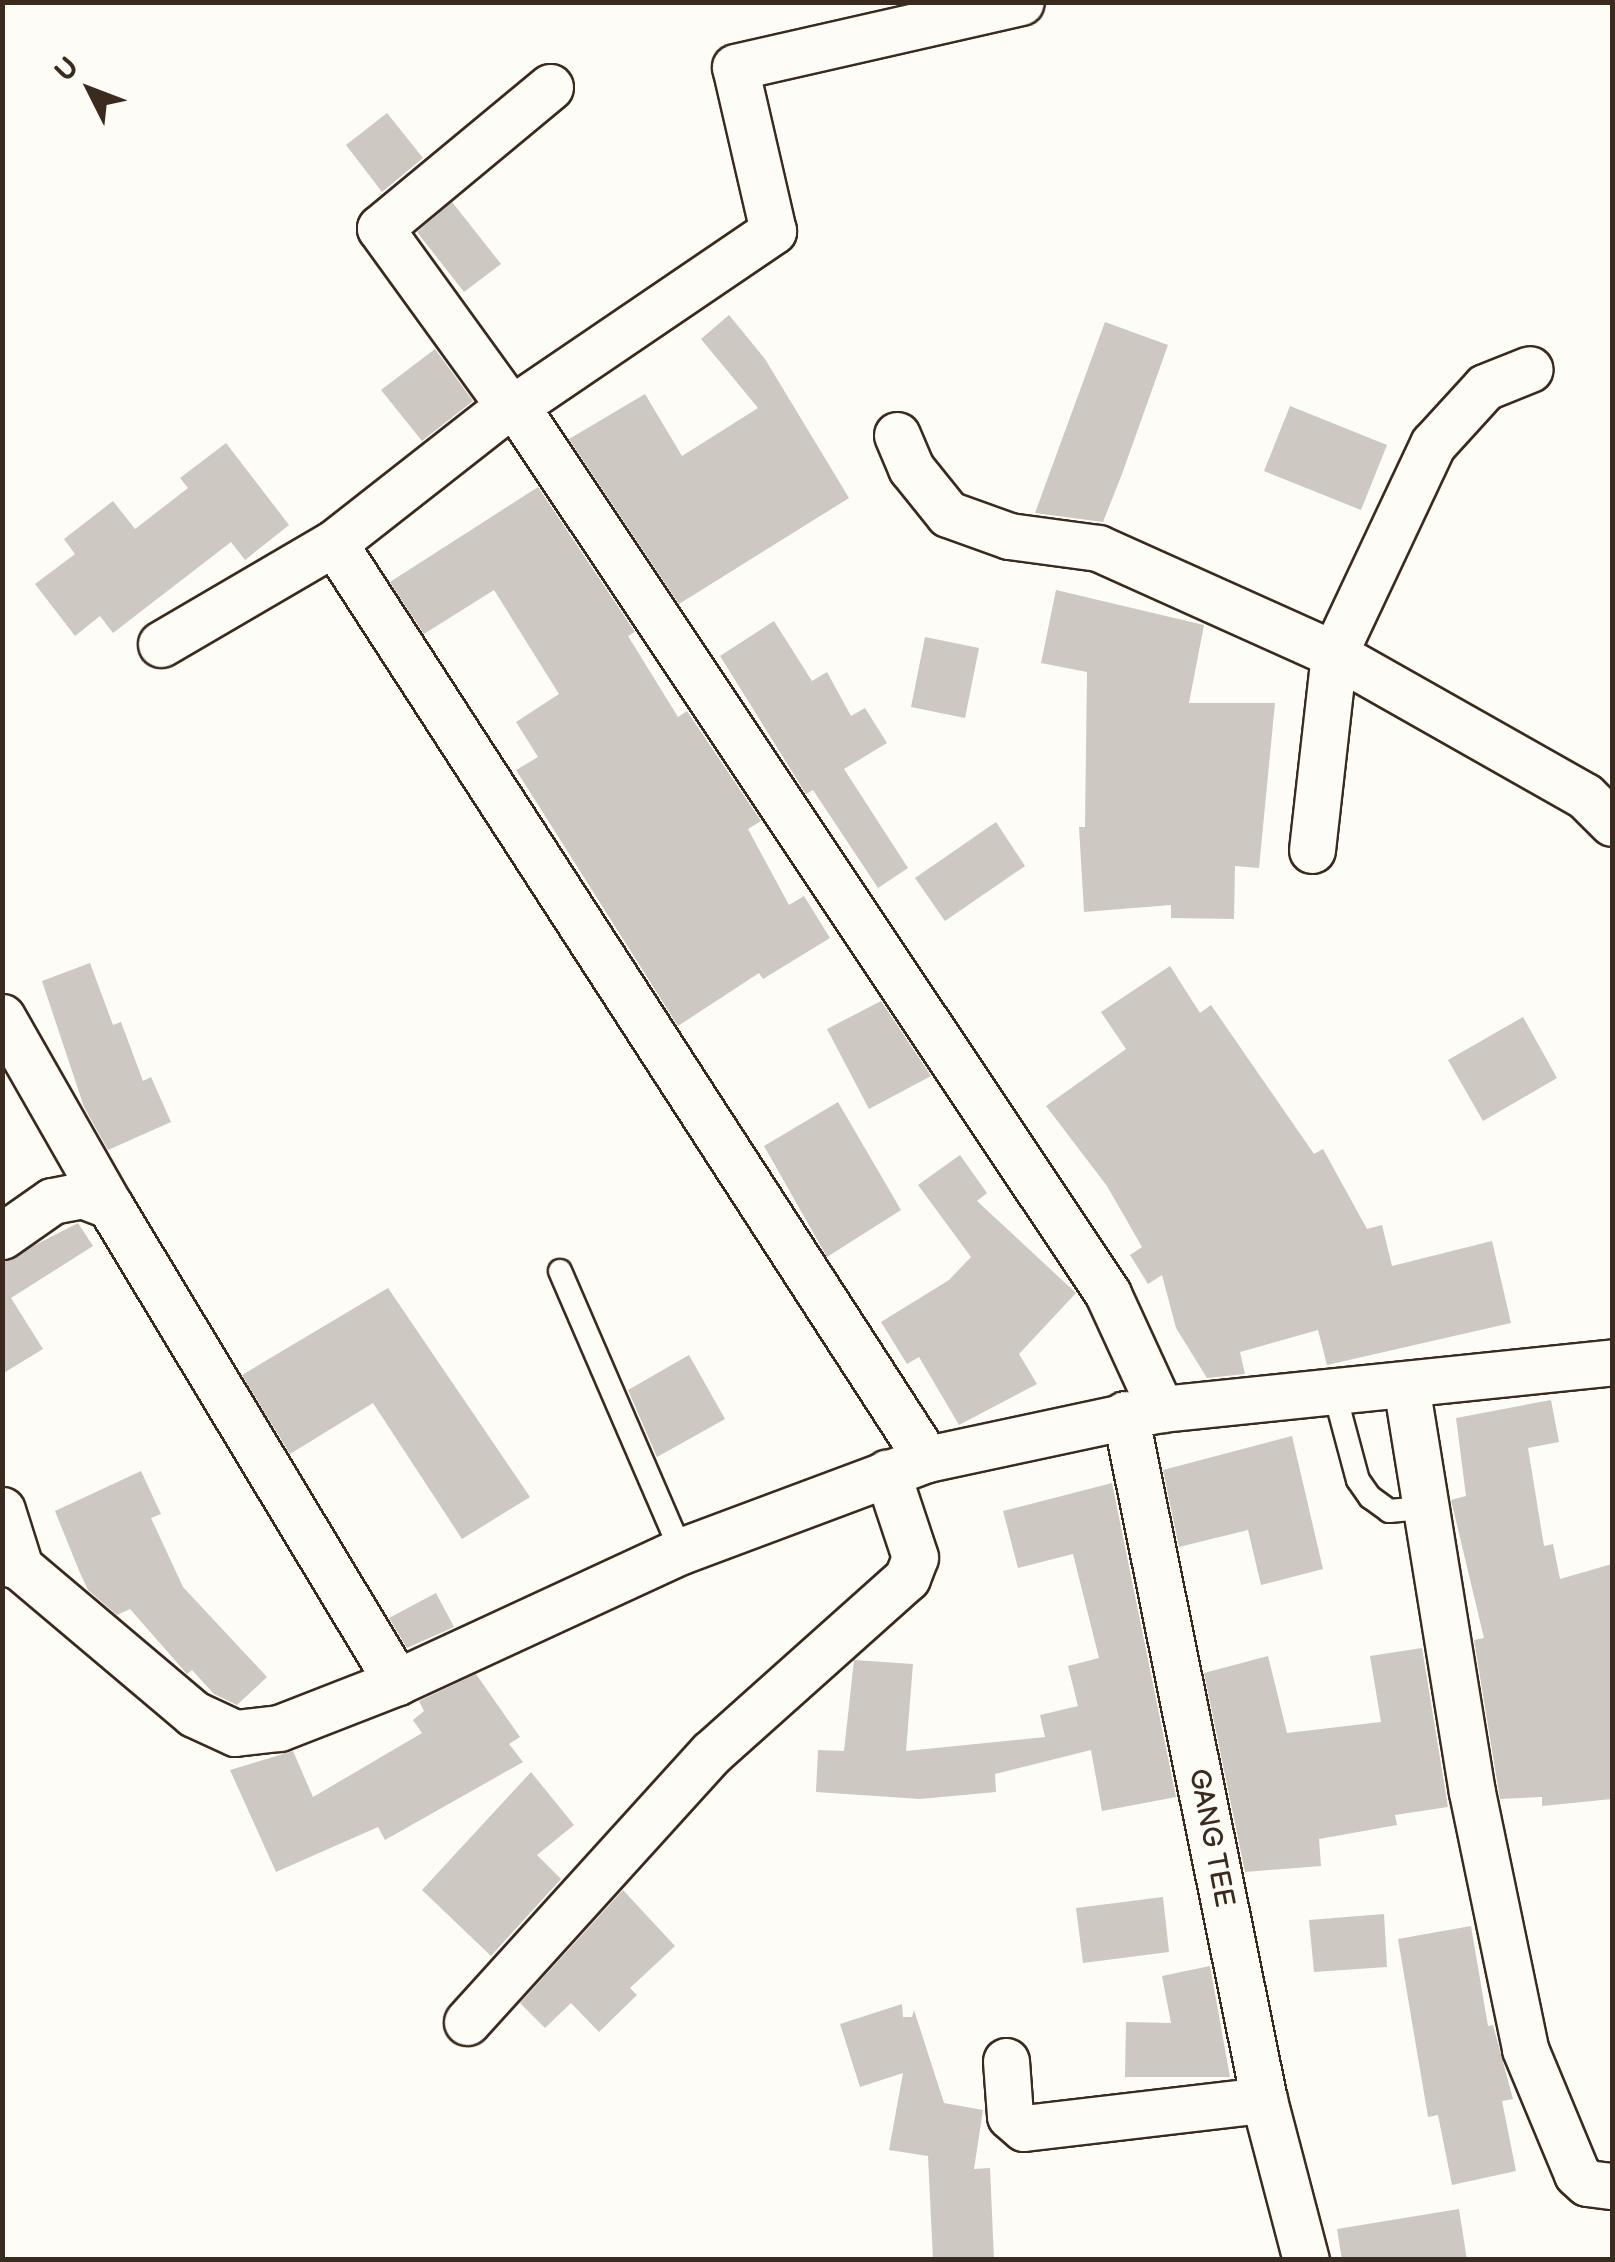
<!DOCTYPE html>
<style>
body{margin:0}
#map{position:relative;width:1615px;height:2262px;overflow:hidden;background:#fdfcf7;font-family:"Balsamiq Sans",sans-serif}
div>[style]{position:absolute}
.building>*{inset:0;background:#cdc8c2}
.roads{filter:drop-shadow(2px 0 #3b2a1e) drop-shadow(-2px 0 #3b2a1e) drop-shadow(0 2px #3b2a1e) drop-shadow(0 -2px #3b2a1e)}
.lane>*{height:22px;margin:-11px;padding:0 11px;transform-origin:11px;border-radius:11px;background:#fdfcf7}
.street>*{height:45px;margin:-22.5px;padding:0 22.5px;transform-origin:22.5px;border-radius:22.5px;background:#fdfcf7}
span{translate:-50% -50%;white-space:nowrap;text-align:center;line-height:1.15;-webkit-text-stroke:9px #fdfcf7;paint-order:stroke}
.street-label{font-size:28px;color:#3b2a1e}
.frame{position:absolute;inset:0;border:5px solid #3b2a1e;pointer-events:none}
.north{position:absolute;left:40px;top:40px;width:100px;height:100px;-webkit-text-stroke:8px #fdfcf7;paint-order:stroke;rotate:312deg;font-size:28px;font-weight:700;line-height:40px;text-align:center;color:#3b2a1e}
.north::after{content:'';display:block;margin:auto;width:35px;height:45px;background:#3b2a1e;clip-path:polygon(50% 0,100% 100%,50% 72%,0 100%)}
</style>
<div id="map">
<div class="building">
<i style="clip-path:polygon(387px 113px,423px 158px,382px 192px,346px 145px)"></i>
<i style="clip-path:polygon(452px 202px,501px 264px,464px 292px,417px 232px)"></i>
<i style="clip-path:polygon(729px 315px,765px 359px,849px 498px,679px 604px,569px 439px,645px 394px,682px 456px,758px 408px,701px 339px)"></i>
<i style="clip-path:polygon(1105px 322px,1168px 345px,1122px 474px,1103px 522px,1035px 513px)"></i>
<i style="clip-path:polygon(435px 349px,473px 401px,422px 441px,381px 390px)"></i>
<i style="clip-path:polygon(1290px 406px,1387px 445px,1361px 510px,1264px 471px)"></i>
<i style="clip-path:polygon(226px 443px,289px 525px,245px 560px,231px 542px,113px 633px,100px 616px,75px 636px,35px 584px,75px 554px,64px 539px,113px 501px,135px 529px,188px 488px,180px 478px)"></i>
<i style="clip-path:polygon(538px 487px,635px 632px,628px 636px,678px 717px,687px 711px,761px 821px,748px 829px,789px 905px,804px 896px,830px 938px,763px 979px,759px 973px,678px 1026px,516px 770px,538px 757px,516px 722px,559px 694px,494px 590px,424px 634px,390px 582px)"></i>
<i style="clip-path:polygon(1056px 590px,1204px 625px,1189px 703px,1275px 703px,1259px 868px,1235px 866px,1234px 919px,1171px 918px,1171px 905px,1084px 912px,1079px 827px,1085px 827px,1087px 672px,1041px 663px)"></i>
<i style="clip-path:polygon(774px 621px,812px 681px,827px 672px,851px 716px,865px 708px,887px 743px,844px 769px,908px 868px,878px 888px,813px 790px,806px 794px,720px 656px)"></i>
<i style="clip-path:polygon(925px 637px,979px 648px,965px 718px,911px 707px)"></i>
<i style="clip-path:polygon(996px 822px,1025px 866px,945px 921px,915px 878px)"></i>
<i style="clip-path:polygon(90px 963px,113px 1025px,121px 1022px,143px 1081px,151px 1077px,171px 1122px,108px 1150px,84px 1107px,42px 981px)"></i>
<i style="clip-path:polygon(1170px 966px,1200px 1013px,1211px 1005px,1314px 1154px,1323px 1149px,1367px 1229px,1382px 1225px,1392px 1266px,1492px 1241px,1511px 1323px,1327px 1365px,1318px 1330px,1240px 1352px,1245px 1374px,1207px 1378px,1176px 1328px,1162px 1275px,1148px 1284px,1130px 1255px,1142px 1247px,1107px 1186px,1046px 1106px,1126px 1049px,1101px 1012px)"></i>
<i style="clip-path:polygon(881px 1001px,931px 1076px,869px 1109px,827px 1029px)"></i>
<i style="clip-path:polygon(1523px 1017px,1557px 1078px,1483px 1121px,1448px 1060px)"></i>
<i style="clip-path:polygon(838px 1102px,901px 1210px,827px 1257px,764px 1146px)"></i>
<i style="clip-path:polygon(960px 1155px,987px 1193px,977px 1201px,1076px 1293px,1019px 1354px,1037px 1384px,959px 1425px,919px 1357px,907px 1364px,881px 1322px,949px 1280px,971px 1257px,918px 1185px)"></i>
<i style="clip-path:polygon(78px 1223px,93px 1246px,11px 1298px,43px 1349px,2px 1374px,2px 1262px)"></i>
<i style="clip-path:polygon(388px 1288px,530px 1497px,462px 1539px,373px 1403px,290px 1454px,242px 1375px)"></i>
<i style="clip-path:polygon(689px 1355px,725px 1419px,657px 1457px,628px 1390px)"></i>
<i style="clip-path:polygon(1551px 1400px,1559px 1442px,1528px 1448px,1544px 1546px,1553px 1544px,1560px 1579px,1612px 1564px,1612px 1799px,1542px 1806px,1542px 1797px,1500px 1799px,1474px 1640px,1484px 1638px,1451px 1500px,1466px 1496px,1456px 1418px)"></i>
<i style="clip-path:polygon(1292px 1436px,1323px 1569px,1261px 1585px,1248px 1530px,1179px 1547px,1163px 1470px)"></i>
<i style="clip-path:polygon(141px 1471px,161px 1514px,151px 1518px,183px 1587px,267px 1677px,237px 1705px,214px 1694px,192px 1670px,187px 1674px,130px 1609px,117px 1615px,88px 1590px,80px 1573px,55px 1511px)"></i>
<i style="clip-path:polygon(1112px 1483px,1176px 1797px,1102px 1811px,1091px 1750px,995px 1774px,996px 1792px,920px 1799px,816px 1792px,818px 1750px,844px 1751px,854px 1660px,913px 1664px,906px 1751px,1045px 1737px,1040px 1715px,1078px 1706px,1068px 1666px,1099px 1658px,1073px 1554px,1018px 1568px,1003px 1511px)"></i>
<i style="clip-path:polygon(436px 1593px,454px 1627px,407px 1648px,389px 1618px)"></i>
<i style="clip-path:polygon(1422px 1648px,1448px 1807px,1395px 1815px,1397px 1825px,1319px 1839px,1321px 1866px,1245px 1872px,1204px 1673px,1268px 1656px,1287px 1733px,1381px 1722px,1370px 1656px)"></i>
<i style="clip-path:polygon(476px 1674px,520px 1737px,509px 1744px,523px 1762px,385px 1840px,378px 1827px,276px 1872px,230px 1770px,293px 1751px,313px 1797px,422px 1733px,413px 1720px,424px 1711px,419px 1701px)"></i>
<i style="clip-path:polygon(531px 1772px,574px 1825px,537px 1855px,561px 1879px,491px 1956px,422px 1890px)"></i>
<i style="clip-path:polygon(623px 1890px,675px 1946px,630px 1988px,637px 1995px,599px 2032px,571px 2003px,545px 2028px,520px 2003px)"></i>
<i style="clip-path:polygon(1163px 1897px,1169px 1952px,1083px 1963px,1076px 1908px)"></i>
<i style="clip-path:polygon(1384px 1914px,1387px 1967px,1314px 1972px,1309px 1920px)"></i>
<i style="clip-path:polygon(1471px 1926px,1488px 2026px,1493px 2025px,1513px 2099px,1502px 2101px,1516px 2171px,1452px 2185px,1438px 2115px,1428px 2117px,1398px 1939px)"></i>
<i style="clip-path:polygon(1210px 1966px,1230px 2077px,1125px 2077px,1126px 2022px,1171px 2023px,1162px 1976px)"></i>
<i style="clip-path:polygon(902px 2004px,903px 2017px,912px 2017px,914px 2010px,944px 2103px,983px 2110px,974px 2169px,990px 2168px,994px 2260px,933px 2260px,928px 2156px,889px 2150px,903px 2073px,860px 2087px,840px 2024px)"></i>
<i style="clip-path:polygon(1459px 2209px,1467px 2260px,1342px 2260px,1337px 2229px)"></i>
</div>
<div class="roads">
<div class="lane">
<i style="left:560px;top:1271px;width:305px;rotate:66.6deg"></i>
<i style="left:1333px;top:1387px;width:96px;rotate:75deg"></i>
<i style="left:1358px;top:1480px;width:21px;rotate:55deg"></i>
<i style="left:1370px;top:1497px;width:24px;rotate:36deg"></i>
<i style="left:1389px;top:1511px;width:37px;rotate:-5deg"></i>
</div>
<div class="street">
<i style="left:550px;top:87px;width:221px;rotate:140.3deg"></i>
<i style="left:380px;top:228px;width:223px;rotate:54.1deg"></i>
<i style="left:511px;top:409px;width:317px;rotate:-34.2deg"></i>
<i style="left:773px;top:231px;width:168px;rotate:-103deg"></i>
<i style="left:735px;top:67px;width:293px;rotate:-12.8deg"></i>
<i style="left:897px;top:435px;width:36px;rotate:67deg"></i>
<i style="left:911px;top:468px;width:59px;rotate:51.2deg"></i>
<i style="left:948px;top:514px;width:65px;rotate:19.8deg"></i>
<i style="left:1009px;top:536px;width:90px;rotate:7.7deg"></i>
<i style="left:1098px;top:548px;width:259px;rotate:24.2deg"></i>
<i style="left:1334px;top:654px;width:288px;rotate:29.5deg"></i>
<i style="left:1585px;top:796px;width:38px;rotate:45deg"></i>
<i style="left:334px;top:543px;width:211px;rotate:-38.1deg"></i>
<i style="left:500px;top:413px;width:12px;rotate:-20deg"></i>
<i style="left:511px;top:409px;width:14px;rotate:34deg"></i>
<i style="left:523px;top:417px;width:1054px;rotate:56.29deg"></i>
<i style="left:1108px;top:1294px;width:127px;rotate:65.3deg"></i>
<i style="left:161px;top:644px;width:200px;rotate:-30.3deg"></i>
<i style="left:334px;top:543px;width:1091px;rotate:57.08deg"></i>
<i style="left:1312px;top:850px;width:197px;rotate:-83.6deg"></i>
<i style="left:1334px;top:654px;width:232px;rotate:-64.8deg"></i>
<i style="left:1433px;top:444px;width:77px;rotate:-47.6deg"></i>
<i style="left:1485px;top:387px;width:48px;rotate:-21.8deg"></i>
<i style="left:2px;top:1017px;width:218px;rotate:60.3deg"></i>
<i style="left:2px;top:1236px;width:61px;rotate:-35deg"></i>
<i style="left:52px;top:1201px;width:31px;rotate:-11deg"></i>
<i style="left:82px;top:1195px;width:30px;rotate:21deg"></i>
<i style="left:110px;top:1206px;width:556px;rotate:58.91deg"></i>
<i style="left:1406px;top:1385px;width:412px;rotate:80.8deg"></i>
<i style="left:1472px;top:1792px;width:262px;rotate:78.3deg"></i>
<i style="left:1525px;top:2049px;width:135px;rotate:67.4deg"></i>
<i style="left:1577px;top:2174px;width:13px;rotate:42deg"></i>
<i style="left:1587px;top:2183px;width:25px;rotate:7deg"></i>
<i style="left:1125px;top:1414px;width:700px;rotate:78.55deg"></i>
<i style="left:1264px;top:2100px;width:165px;rotate:75.3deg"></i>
<i style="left:2px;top:1510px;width:60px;rotate:72.5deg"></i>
<i style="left:2px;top:1561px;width:19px;rotate:18deg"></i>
<i style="left:20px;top:1567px;width:228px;rotate:40.2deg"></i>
<i style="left:194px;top:1714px;width:45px;rotate:24.9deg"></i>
<i style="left:235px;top:1733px;width:44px;rotate:-6.5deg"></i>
<i style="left:279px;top:1728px;width:127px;rotate:-21.3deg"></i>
<i style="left:397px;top:1682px;width:313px;rotate:-24.8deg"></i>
<i style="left:681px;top:1551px;width:263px;rotate:-20.5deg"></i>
<i style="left:927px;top:1459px;width:239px;rotate:-12.1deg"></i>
<i style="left:1161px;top:1409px;width:453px;rotate:-5.9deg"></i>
<i style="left:467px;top:2022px;width:363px;rotate:-47.8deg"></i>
<i style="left:711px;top:1753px;width:263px;rotate:-41.8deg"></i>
<i style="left:907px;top:1578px;width:22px;rotate:-69deg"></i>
<i style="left:915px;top:1557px;width:89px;rotate:-108.4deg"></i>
<i style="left:1006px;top:2061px;width:55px;rotate:85.8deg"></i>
<i style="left:1010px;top:2116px;width:18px;rotate:41deg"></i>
<i style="left:1024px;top:2128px;width:242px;rotate:-6.7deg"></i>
</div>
</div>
<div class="street-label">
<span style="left:1211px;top:1838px;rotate:79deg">GANG TEE</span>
</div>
<div class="frame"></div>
<div class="north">U</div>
</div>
